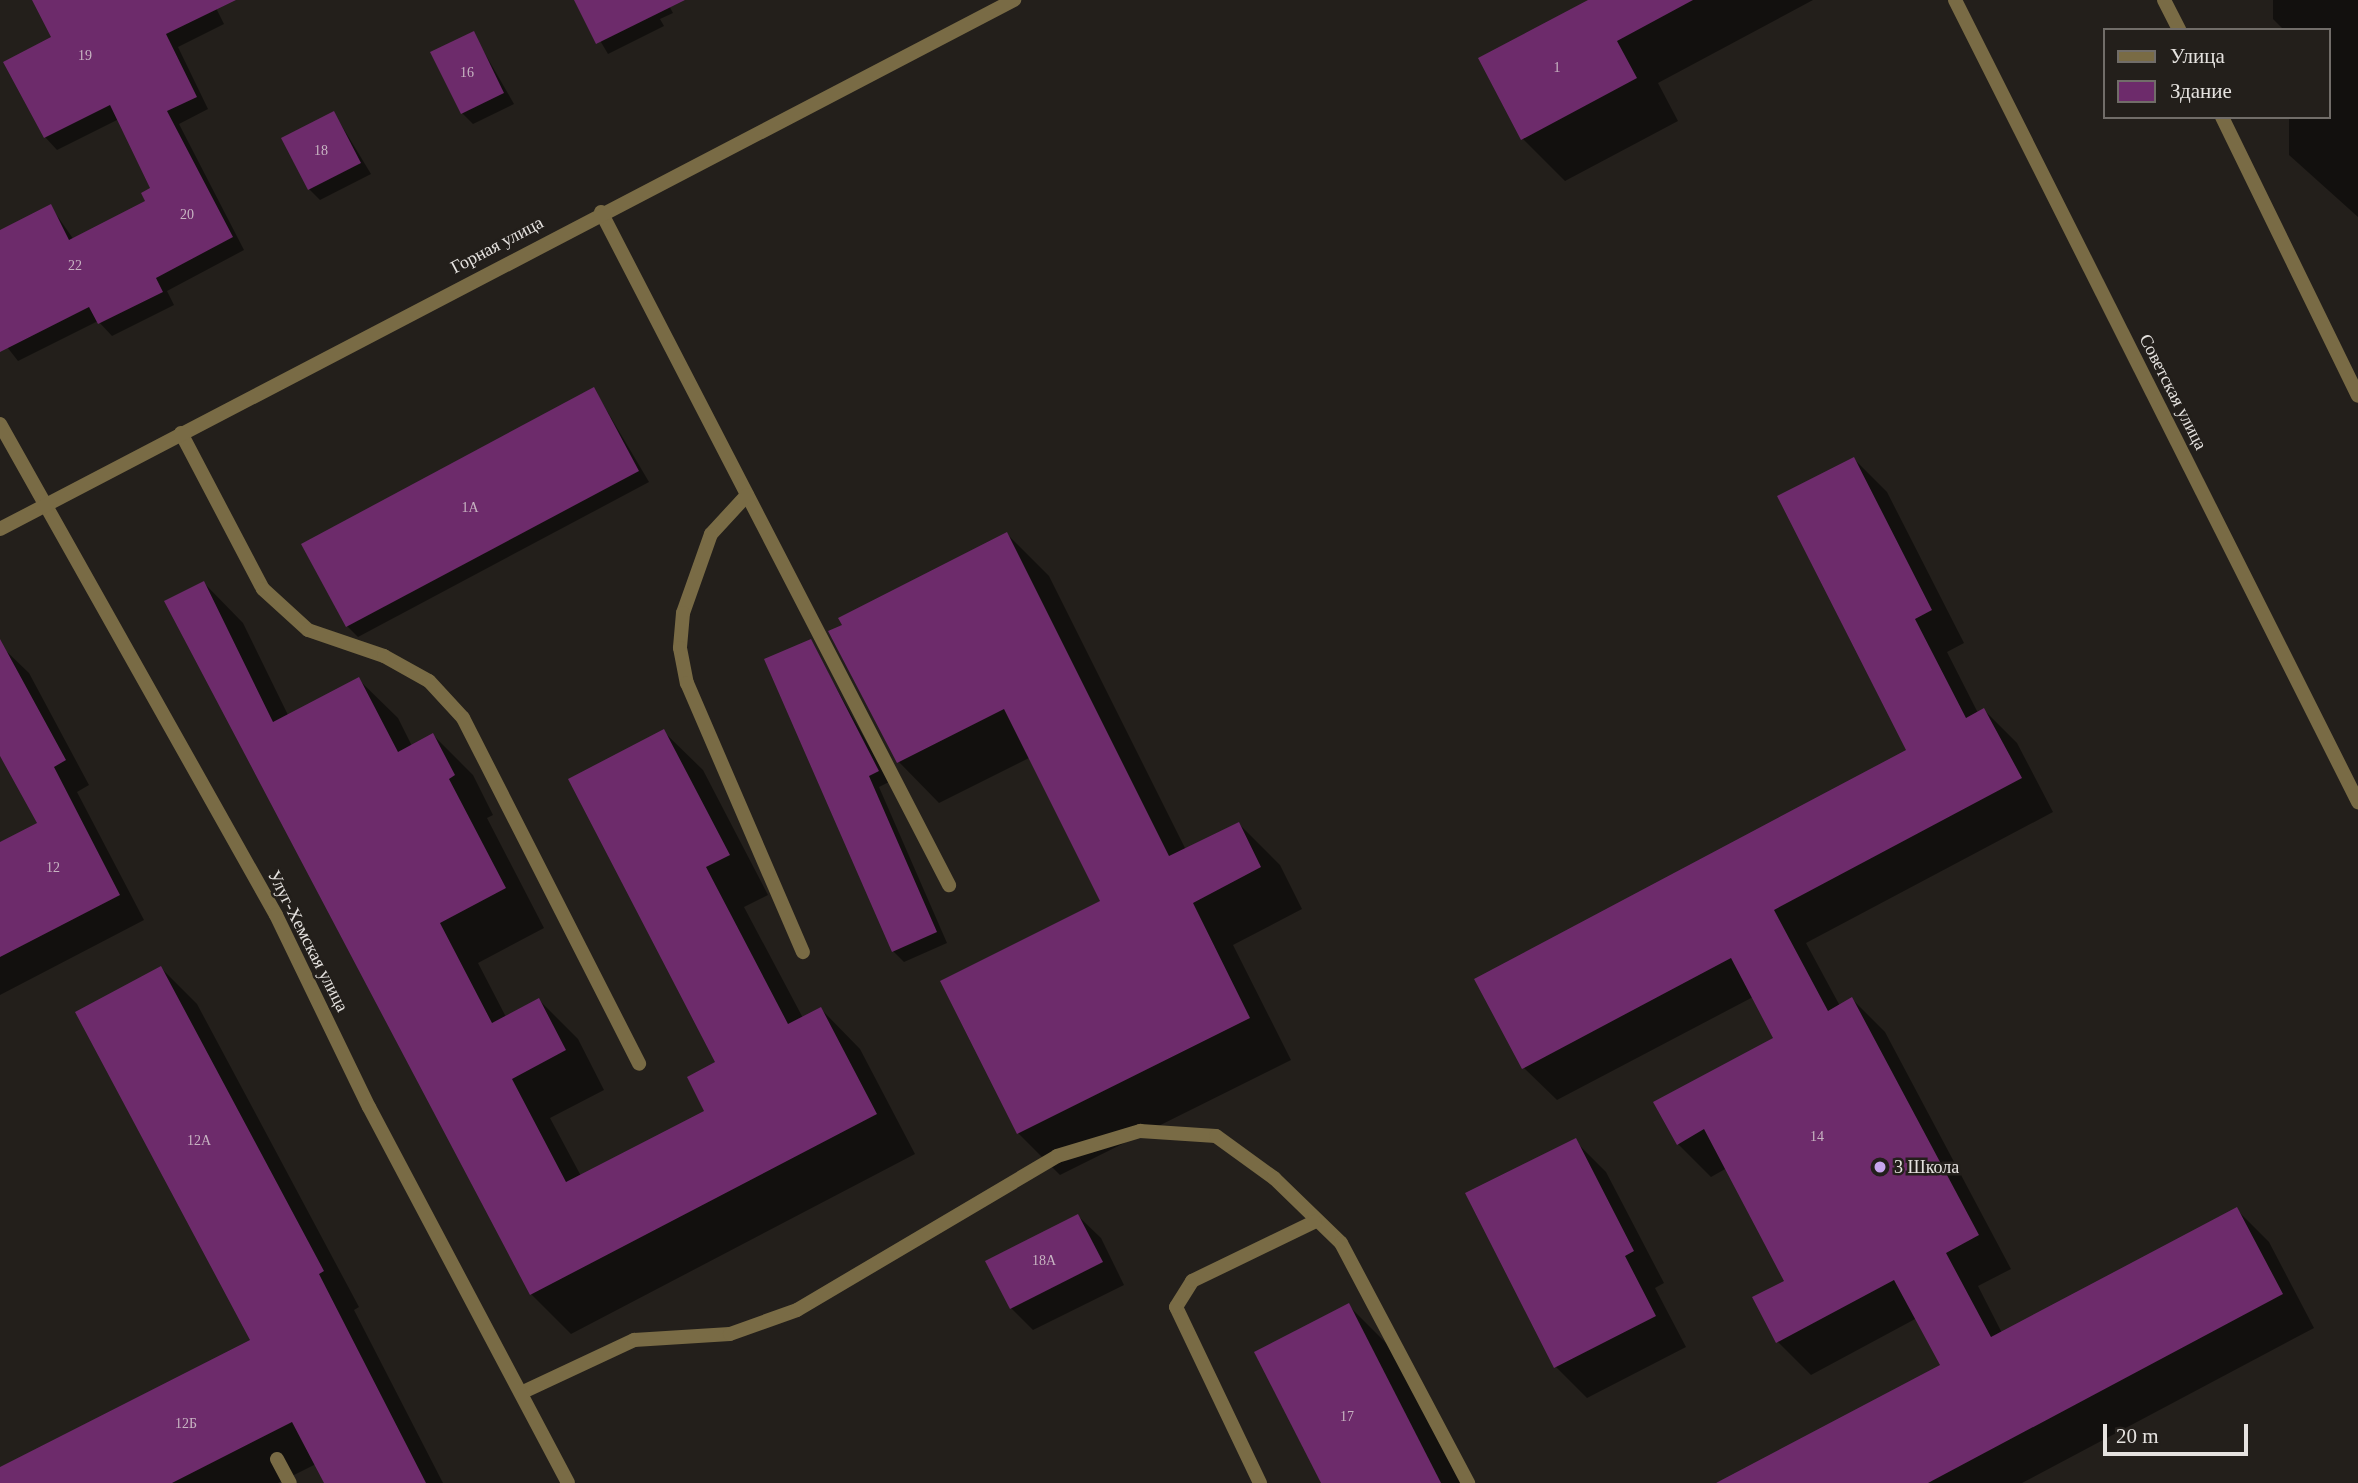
<!DOCTYPE html>
<meta charset="utf-8">
<style>
body{margin:0}
#map{position:relative;width:2358px;height:1483px;overflow:hidden;background:#231f1b;font-family:"Times New Roman",serif}
div>[style]{position:absolute}
.shadow>*{inset:0;background:#0007}
.building>*{inset:0;background:#6d2b6b}
.service>*{height:14px;margin:-7px;padding:0 7px;transform-origin:7px;border-radius:7px;background:#796b45}
.minor>*{height:14px;margin:-7px;padding:0 7px;transform-origin:7px;border-radius:7px;background:#796b45}
.tertiary>*{height:14px;margin:-7px;padding:0 7px;transform-origin:7px;border-radius:7px;background:#796b45}
.dots>*{width:19px;height:19px;translate:-50% -50%;box-sizing:border-box;border:4px solid #231f1b;border-radius:50%}
span{translate:-50% -50%;white-space:nowrap;text-align:center;line-height:1.15;-webkit-text-stroke:5px #231f1b;paint-order:stroke}
.number-label{font-size:14px;color:#c7b4c2}
.number-label span{-webkit-text-stroke-width:0}
.street-label{font-size:18px;color:#e5e2df}
.poi-label{font-size:18px;color:#e5e2df}
.left{translate:0 -50%;text-align:left}
.legend{position:absolute;left:2103px;top:28px;width:228px;height:91px;box-sizing:border-box;background:#231f1b;border:2px solid #716d69;margin:0;padding:9px 12px;list-style:none;font-size:21px;color:#e5e2df}
.legend li{display:flex;align-items:center;gap:14px;height:35px}
.legend b{width:35px;border:2px solid #716d69}
.scale{position:absolute;left:2103px;top:1424px;width:145px;height:32px;box-sizing:border-box;border:4px solid #e5e2df;border-top:0;padding-left:9px;font-size:21px;line-height:24px;white-space:nowrap;color:#e5e2df;-webkit-text-stroke:5px #231f1b;paint-order:stroke}
</style>
<div id="map">
<div class="shadow">
<i style="clip-path:polygon(40px 0,218px 0,213px 2px,224px 24px,178px 47px,208px 109px,179px 124px,244px 250px,167px 291px,174px 305px,112px 336px,98px 321px,18px 361px,0 338px,0 232px,51px 207px,74px 240px,148px 202px,153px 189px,119px 119px,57px 150px,45px 137px,54px 38px)"></i>
<i style="clip-path:polygon(576px 0,666px 0,673px 13px,660px 19px,664px 26px,608px 54px)"></i>
<i style="clip-path:polygon(1591px 0,1813px 0,1658px 83px,1678px 121px,1565px 181px,1523px 139px)"></i>
<i style="clip-path:polygon(2273px 0,2358px 0,2358px 217px,2289px 155px,2289px 117px,2328px 117px,2328px 30px,2284px 30px,2273px 19px)"></i>
<i style="clip-path:polygon(473px 33px,514px 104px,473px 124px,462px 113px)"></i>
<i style="clip-path:polygon(334px 113px,371px 174px,320px 200px,309px 189px)"></i>
<i style="clip-path:polygon(594px 389px,649px 482px,358px 637px,347px 626px)"></i>
<i style="clip-path:polygon(1854px 459px,1887px 492px,1964px 643px,1947px 652px,1978px 713px,1984px 710px,2017px 743px,2053px 812px,1806px 943px,1840px 1006px,1852px 999px,1885px 1032px,2011px 1269px,1978px 1286px,2002px 1333px,2236px 1209px,2269px 1242px,2314px 1328px,2022px 1483px,1732px 1483px,1942px 1365px,1917px 1318px,1811px 1375px,1778px 1342px,1786px 1281px,1727px 1168px,1711px 1177px,1678px 1144px,1775px 1039px,1753px 997px,1557px 1100px,1524px 1068px,1908px 750px)"></i>
<i style="clip-path:polygon(1007px 534px,1049px 576px,1186px 850px,1239px 824px,1280px 865px,1302px 909px,1233px 945px,1291px 1060px,1060px 1175px,1018px 1133px,942px 982px,1103px 901px,1031px 757px,939px 803px,898px 761px)"></i>
<i style="clip-path:polygon(204px 583px,243px 623px,288px 715px,358px 679px,398px 718px,412px 746px,433px 735px,473px 775px,493px 815px,487px 818px,544px 928px,478px 963px,506px 1017px,539px 1000px,578px 1039px,604px 1090px,550px 1118px,581px 1176px,707px 1112px,718px 1063px,663px 731px,703px 770px,768px 895px,744px 907px,803px 1018px,821px 1009px,860px 1049px,915px 1154px,571px 1334px,531px 1294px)"></i>
<i style="clip-path:polygon(810px 641px,889px 782px,879px 787px,947px 943px,904px 962px,893px 951px)"></i>
<i style="clip-path:polygon(4px 649px,29px 673px,89px 785px,77px 792px,144px 920px,0 995px,0 844px,39px 824px,0 753px)"></i>
<i style="clip-path:polygon(161px 968px,197px 1004px,359px 1307px,354px 1310px,443px 1483px,325px 1483px,316px 1464px,278px 1483px,0 1483px,0 1469px,252px 1341px)"></i>
<i style="clip-path:polygon(1575px 1141px,1606px 1172px,1664px 1283px,1655px 1288px,1686px 1347px,1587px 1398px,1556px 1367px)"></i>
<i style="clip-path:polygon(1078px 1216px,1101px 1238px,1124px 1285px,1033px 1330px,1011px 1308px)"></i>
<i style="clip-path:polygon(1348px 1305px,1390px 1347px,1460px 1483px,1323px 1483px)"></i>
</div>
<div class="building">
<i style="clip-path:polygon(32px 0,236px 0,166px 34px,197px 97px,167px 111px,233px 237px,156px 278px,163px 292px,98px 324px,89px 307px,0 352px,0 230px,51px 204px,69px 240px,145px 201px,141px 193px,150px 188px,110px 105px,44px 138px,3px 62px,51px 37px)"></i>
<i style="clip-path:polygon(574px 0,685px 0,596px 44px)"></i>
<i style="clip-path:polygon(1588px 0,1693px 0,1617px 41px,1637px 78px,1521px 140px,1478px 58px)"></i>
<i style="clip-path:polygon(474px 31px,504px 93px,461px 114px,430px 52px)"></i>
<i style="clip-path:polygon(334px 111px,361px 163px,308px 190px,281px 138px)"></i>
<i style="clip-path:polygon(594px 387px,639px 471px,346px 627px,301px 544px)"></i>
<i style="clip-path:polygon(1854px 457px,1932px 610px,1915px 619px,1966px 718px,1984px 708px,2022px 778px,1774px 910px,1828px 1011px,1852px 997px,1979px 1235px,1946px 1253px,1991px 1337px,2237px 1207px,2283px 1294px,1928px 1483px,1716px 1483px,1940px 1365px,1894px 1280px,1776px 1343px,1752px 1297px,1784px 1281px,1704px 1129px,1677px 1145px,1653px 1102px,1773px 1038px,1731px 958px,1522px 1069px,1474px 979px,1906px 750px,1777px 496px)"></i>
<i style="clip-path:polygon(1007px 532px,1169px 856px,1239px 822px,1261px 867px,1193px 903px,1250px 1018px,1017px 1134px,940px 981px,1100px 901px,1004px 709px,897px 763px,828px 631px,842px 625px,838px 618px)"></i>
<i style="clip-path:polygon(204px 581px,273px 722px,359px 677px,398px 752px,433px 733px,455px 775px,449px 779px,506px 888px,440px 923px,492px 1023px,539px 998px,566px 1050px,512px 1079px,566px 1182px,704px 1111px,687px 1077px,715px 1062px,568px 779px,664px 729px,730px 855px,706px 867px,788px 1024px,821px 1007px,877px 1114px,530px 1295px,164px 601px)"></i>
<i style="clip-path:polygon(0 639px,66px 760px,54px 767px,120px 895px,0 957px,0 842px,37px 823px,0 756px)"></i>
<i style="clip-path:polygon(811px 639px,879px 771px,869px 776px,937px 932px,892px 952px,764px 659px)"></i>
<i style="clip-path:polygon(161px 966px,324px 1271px,319px 1274px,426px 1483px,324px 1483px,292px 1422px,172px 1483px,0 1483px,0 1467px,250px 1340px,75px 1012px)"></i>
<i style="clip-path:polygon(1576px 1138px,1634px 1251px,1625px 1256px,1656px 1316px,1554px 1368px,1465px 1193px)"></i>
<i style="clip-path:polygon(1078px 1214px,1103px 1262px,1010px 1309px,985px 1261px)"></i>
<i style="clip-path:polygon(1349px 1303px,1441px 1483px,1321px 1483px,1254px 1352px)"></i>
</div>
<div class="service">
<i style="left:2164px;top:0;width:34px;rotate:63deg"></i>
<i style="left:2222px;top:117px;width:310px;rotate:64deg"></i>
<i style="left:601px;top:212px;width:758px;rotate:62.66deg"></i>
<i style="left:181px;top:433px;width:176px;rotate:62.3deg"></i>
<i style="left:263px;top:589px;width:61px;rotate:42.3deg"></i>
<i style="left:308px;top:630px;width:80px;rotate:18.9deg"></i>
<i style="left:384px;top:656px;width:51px;rotate:29.1deg"></i>
<i style="left:429px;top:681px;width:50px;rotate:47.4deg"></i>
<i style="left:463px;top:718px;width:388px;rotate:63deg"></i>
<i style="left:747px;top:495px;width:53px;rotate:132.7deg"></i>
<i style="left:711px;top:534px;width:84px;rotate:109.5deg"></i>
<i style="left:683px;top:613px;width:35px;rotate:95deg"></i>
<i style="left:680px;top:648px;width:36px;rotate:79deg"></i>
<i style="left:687px;top:683px;width:293px;rotate:66.7deg"></i>
<i style="left:523px;top:1392px;width:123px;rotate:-25.1deg"></i>
<i style="left:634px;top:1340px;width:96px;rotate:-3.6deg"></i>
<i style="left:730px;top:1334px;width:71px;rotate:-19.7deg"></i>
<i style="left:797px;top:1310px;width:302px;rotate:-30.6deg"></i>
<i style="left:1057px;top:1156px;width:87px;rotate:-16.8deg"></i>
<i style="left:1140px;top:1131px;width:76px;rotate:3.8deg"></i>
<i style="left:1216px;top:1136px;width:72px;rotate:35.9deg"></i>
<i style="left:1274px;top:1178px;width:93px;rotate:44.1deg"></i>
<i style="left:1341px;top:1243px;width:272px;rotate:62.1deg"></i>
<i style="left:277px;top:1459px;width:27px;rotate:62deg"></i>
<i style="left:1260px;top:1483px;width:195px;rotate:-115.5deg"></i>
<i style="left:1176px;top:1307px;width:31px;rotate:-58deg"></i>
<i style="left:1192px;top:1281px;width:136px;rotate:-25.8deg"></i>
</div>
<div class="minor">
<i style="left:0;top:424px;width:563px;rotate:60.66deg"></i>
<i style="left:276px;top:915px;width:213px;rotate:64.2deg"></i>
<i style="left:369px;top:1107px;width:425px;rotate:62.1deg"></i>
</div>
<div class="tertiary">
<i style="left:1955px;top:0;width:898px;rotate:63.32deg"></i>
<i style="left:0;top:529px;width:1144px;rotate:-27.55deg"></i>
</div>
<div class="dots">
<i style="left:1880px;top:1167px;background:#c8a5ee"></i>
</div>
<div class="number-label">
<span style="left:85px;top:56px">19</span>
<span style="left:1557px;top:68px">1</span>
<span style="left:467px;top:73px">16</span>
<span style="left:321px;top:151px">18</span>
<span style="left:187px;top:215px">20</span>
<span style="left:75px;top:266px">22</span>
<span style="left:470px;top:508px">1А</span>
<span style="left:53px;top:868px">12</span>
<span style="left:1817px;top:1137px">14</span>
<span style="left:199px;top:1141px">12А</span>
<span style="left:1044px;top:1261px">18А</span>
<span style="left:1347px;top:1417px">17</span>
<span style="left:186px;top:1424px">12Б</span>
</div>
<div class="street-label">
<span style="left:497px;top:245px;rotate:-28deg">Горная улица</span>
<span style="left:2173px;top:392px;rotate:63deg">Советская улица</span>
<span style="left:308px;top:941px;rotate:63deg">Улуг-Хемская улица</span>
</div>
<div class="poi-label">
<span class="left" style="left:1894px;top:1167px">3 Школа</span>
</div>
<ul class="legend">
<li><b style="height:9px;background:#796b45"></b>Улица</li>
<li><b style="height:19px;background:#6d2b6b"></b>Здание</li>
</ul>
<div class="scale">20 m</div>
</div>
